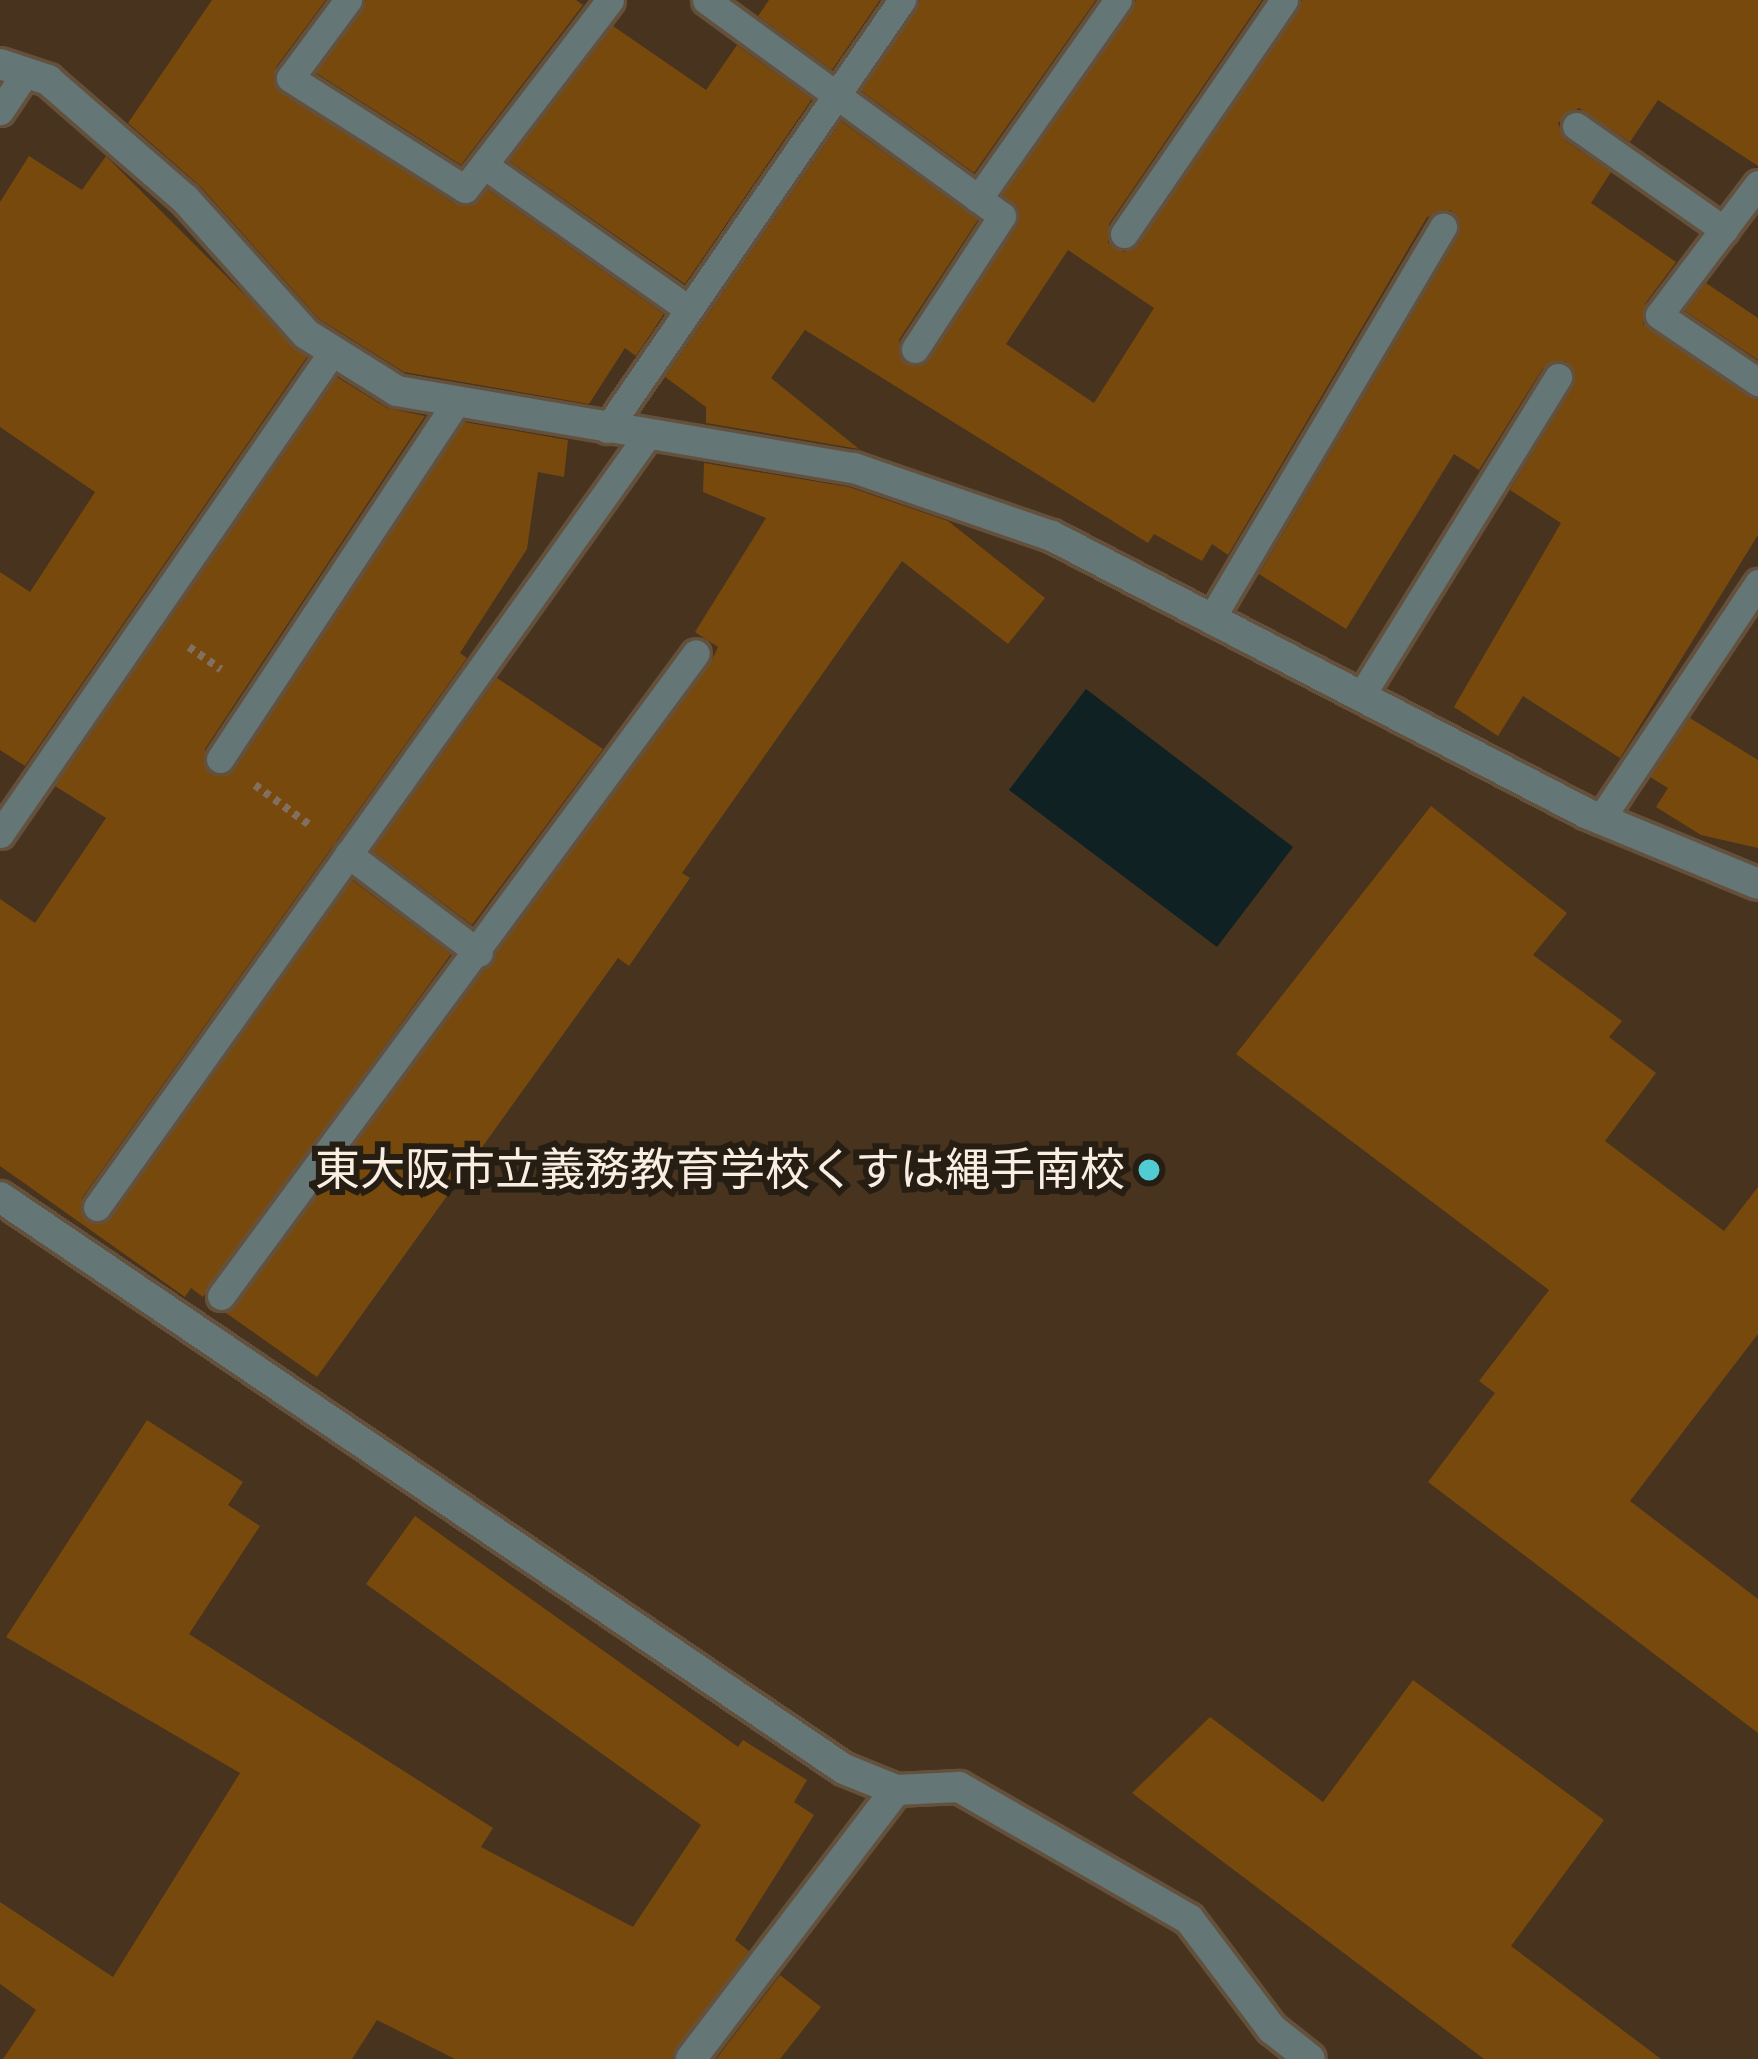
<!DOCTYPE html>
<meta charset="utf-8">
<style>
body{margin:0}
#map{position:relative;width:1758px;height:2059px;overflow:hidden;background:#47331e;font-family:Jost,"Noto Sans JP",sans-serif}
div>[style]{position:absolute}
.water>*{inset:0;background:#0f2122}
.building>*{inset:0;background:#78490d}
.path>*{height:8px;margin-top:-4px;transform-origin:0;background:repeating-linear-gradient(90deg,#82705e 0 6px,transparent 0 12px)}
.roads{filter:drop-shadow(3px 0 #64513d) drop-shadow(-3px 0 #64513d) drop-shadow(0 3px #64513d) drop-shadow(0 -3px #64513d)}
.service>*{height:27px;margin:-13.5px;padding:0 13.5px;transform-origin:13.5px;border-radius:13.5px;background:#657676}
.minor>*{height:30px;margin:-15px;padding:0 15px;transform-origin:15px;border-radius:15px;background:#657676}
.dots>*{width:33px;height:33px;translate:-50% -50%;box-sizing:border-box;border:6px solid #261d13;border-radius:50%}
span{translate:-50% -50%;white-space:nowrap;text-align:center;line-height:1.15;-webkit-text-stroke:12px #261d13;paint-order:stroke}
.poi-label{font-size:45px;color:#faede1}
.right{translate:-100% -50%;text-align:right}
</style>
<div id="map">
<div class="water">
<i style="clip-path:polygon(1086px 689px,1293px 847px,1217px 947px,1009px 790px)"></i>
</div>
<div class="building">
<i style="clip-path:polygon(212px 0,326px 0,276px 67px,275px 87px,455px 204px,473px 205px,487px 189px,664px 314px,636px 356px,625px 348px,589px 404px,404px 372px,319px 319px,200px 186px,128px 123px)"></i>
<i style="clip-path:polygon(366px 0,576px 0,583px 5px,461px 165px,316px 73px)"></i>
<i style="clip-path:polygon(769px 0,880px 0,832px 70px,758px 16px)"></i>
<i style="clip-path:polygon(920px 0,1096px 0,974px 173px,861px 91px)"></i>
<i style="clip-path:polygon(evenodd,1136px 0,1262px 0,1109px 224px,1108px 243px,1124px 252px,1139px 244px,1302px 0,1758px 0,1758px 166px,1658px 100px,1630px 142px,1579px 108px,1558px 123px,1566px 141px,1611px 172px,1591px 203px,1676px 262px,1645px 304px,1643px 324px,1758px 400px,1758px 535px,1620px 758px,1523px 696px,1498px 736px,1454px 707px,1561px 523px,1510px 490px,1574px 385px,1566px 361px,1543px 368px,1479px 470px,1454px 454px,1346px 629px,1259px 574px,1459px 235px,1451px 210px,1427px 217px,1228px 555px,1212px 544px,1202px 561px,1154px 534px,1148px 543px,805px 330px,771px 378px,859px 449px,706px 423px,706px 407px,665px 377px,841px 121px,978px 220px,899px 340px,904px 363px,924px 364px,1018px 225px,1018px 207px,1003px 195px,1136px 0,1068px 250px,1154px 308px,1094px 403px,1006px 344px,1068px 250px)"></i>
<i style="clip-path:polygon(613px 26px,706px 90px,737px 45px,812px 99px,685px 284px,509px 161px)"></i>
<i style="clip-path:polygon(29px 156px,82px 190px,106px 156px,307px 357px,25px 766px,0 750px,0 572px,30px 592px,95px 492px,0 427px,0 202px)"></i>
<i style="clip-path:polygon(1706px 283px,1758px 318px,1758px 360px,1685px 311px)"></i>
<i style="clip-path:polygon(337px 377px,387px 408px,425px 416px,205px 749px,211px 775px,235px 769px,464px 422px,568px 440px,564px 477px,538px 472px,527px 549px,460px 653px,467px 658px,82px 1198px,88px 1222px,112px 1217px,352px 880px,451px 954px,203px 1297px,191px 1288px,185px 1297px,0 1166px,0 899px,35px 923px,106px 818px,55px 786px)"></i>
<i style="clip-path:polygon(704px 463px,849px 487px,948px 521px,1045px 598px,1008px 644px,902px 561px,682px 873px,690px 878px,629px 966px,618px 958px,317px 1377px,226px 1313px,710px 664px,718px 647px,695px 632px,766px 518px,703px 492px)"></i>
<i style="clip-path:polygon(497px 678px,603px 749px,472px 925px,373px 851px)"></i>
<i style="clip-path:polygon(1690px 718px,1758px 760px,1758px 848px,1701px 835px,1656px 807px,1668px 788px,1650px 777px)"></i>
<i style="clip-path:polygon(1431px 806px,1567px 913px,1533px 955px,1622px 1021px,1609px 1037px,1656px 1073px,1605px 1141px,1724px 1231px,1758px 1187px,1758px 1334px,1630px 1501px,1758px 1599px,1758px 1733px,1428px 1482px,1495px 1393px,1479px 1381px,1549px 1290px,1236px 1054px)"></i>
<i style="clip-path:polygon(147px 1420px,243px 1482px,228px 1505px,260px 1526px,189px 1634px,493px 1828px,481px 1847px,633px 1927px,701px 1825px,366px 1584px,415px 1516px,738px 1747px,743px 1740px,807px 1780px,794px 1802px,814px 1815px,735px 1940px,749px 1951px,672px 2059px,455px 2059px,377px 2020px,352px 2059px,3px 2059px,36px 2010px,0 1984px,0 1902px,113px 1977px,240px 1773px,6px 1637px)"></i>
<i style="clip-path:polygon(1413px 1680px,1604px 1820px,1511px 1946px,1661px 2059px,1484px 2059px,1132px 1793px,1210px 1717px,1323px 1802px)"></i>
<i style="clip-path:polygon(780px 1975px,821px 2007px,780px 2059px,716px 2059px)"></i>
</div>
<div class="path">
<i style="left:189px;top:647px;width:39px;rotate:35deg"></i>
<i style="left:255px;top:785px;width:69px;rotate:36.2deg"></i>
</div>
<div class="roads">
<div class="service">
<i style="left:348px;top:0;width:97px;rotate:126.6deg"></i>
<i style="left:290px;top:78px;width:207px;rotate:32.4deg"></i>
<i style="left:465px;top:189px;width:238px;rotate:-52.5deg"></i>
<i style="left:706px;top:0;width:366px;rotate:36.1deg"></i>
<i style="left:1002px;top:216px;width:159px;rotate:123.2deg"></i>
<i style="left:0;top:111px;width:47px;rotate:-56.3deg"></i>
<i style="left:1576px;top:126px;width:181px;rotate:35.1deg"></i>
<i style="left:484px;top:165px;width:248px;rotate:35.2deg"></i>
<i style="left:1758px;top:184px;width:164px;rotate:127.1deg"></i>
<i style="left:1659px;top:315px;width:120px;rotate:34.1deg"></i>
<i style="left:978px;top:199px;width:243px;rotate:-54.9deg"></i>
<i style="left:1124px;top:234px;width:283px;rotate:-55.6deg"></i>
<i style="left:607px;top:429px;width:521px;rotate:-55.49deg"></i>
<i style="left:1211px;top:619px;width:456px;rotate:-59.4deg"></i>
<i style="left:1361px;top:696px;width:375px;rotate:-58.3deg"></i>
<i style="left:220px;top:759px;width:428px;rotate:-56.5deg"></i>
<i style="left:1600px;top:820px;width:285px;rotate:-56.3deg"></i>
<i style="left:0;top:834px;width:587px;rotate:-55.42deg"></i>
<i style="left:348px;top:854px;width:164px;rotate:37.1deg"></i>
<i style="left:97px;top:1207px;width:947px;rotate:-54.5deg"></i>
<i style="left:221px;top:1296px;width:799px;rotate:-53.55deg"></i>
</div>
<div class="minor">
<i style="left:0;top:64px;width:51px;rotate:18.4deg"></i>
<i style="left:48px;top:80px;width:181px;rotate:41deg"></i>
<i style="left:185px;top:199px;width:181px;rotate:48.1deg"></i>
<i style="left:306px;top:334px;width:107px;rotate:32.1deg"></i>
<i style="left:397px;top:391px;width:463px;rotate:9.6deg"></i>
<i style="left:854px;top:468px;width:209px;rotate:19deg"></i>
<i style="left:1052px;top:536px;width:602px;rotate:27.42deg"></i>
<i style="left:1586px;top:813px;width:186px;rotate:22.4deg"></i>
<i style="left:0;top:1197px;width:1020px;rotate:34.13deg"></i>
<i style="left:844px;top:1769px;width:56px;rotate:22deg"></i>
<i style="left:896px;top:1790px;width:63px;rotate:-2.7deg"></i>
<i style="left:959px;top:1787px;width:265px;rotate:29.9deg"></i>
<i style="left:1189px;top:1919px;width:138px;rotate:53deg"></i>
<i style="left:1272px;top:2029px;width:48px;rotate:38.3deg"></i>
<i style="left:691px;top:2059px;width:338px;rotate:-52.7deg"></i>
</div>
</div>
<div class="dots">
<i style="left:1149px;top:1170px;background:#51ccd2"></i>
</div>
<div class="poi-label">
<span class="right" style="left:1125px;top:1170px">東大阪市立義務教育学校くすは縄手南校</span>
</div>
</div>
